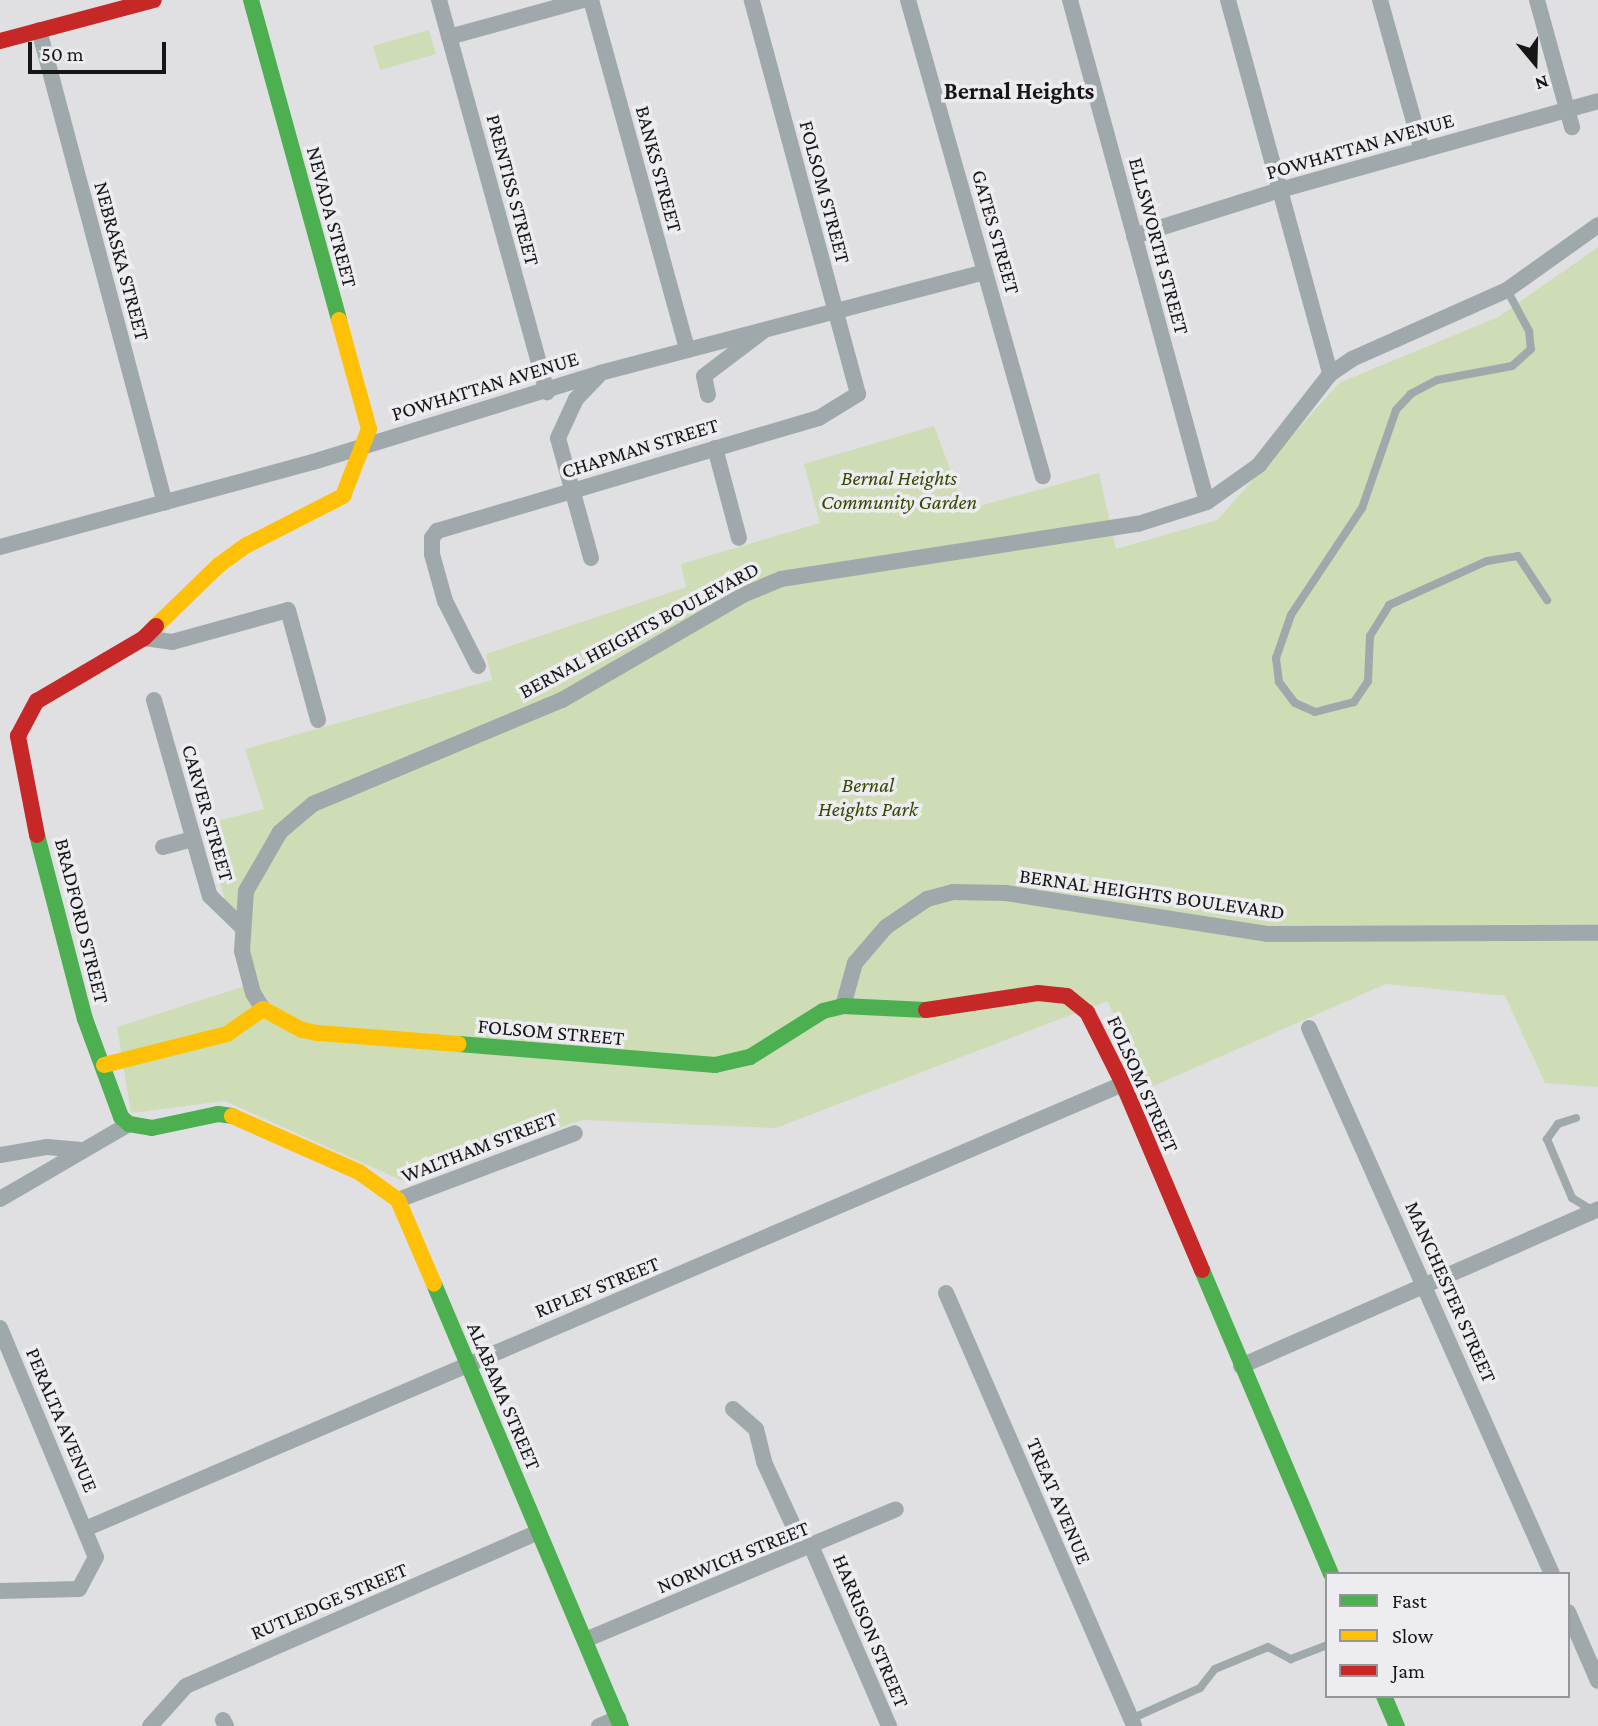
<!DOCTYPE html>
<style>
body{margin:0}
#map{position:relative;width:1598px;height:1726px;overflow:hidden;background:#e0e0e3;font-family:"Crimson Pro",serif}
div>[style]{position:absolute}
.green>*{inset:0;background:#ceddb6}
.lane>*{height:8px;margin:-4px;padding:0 4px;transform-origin:4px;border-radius:4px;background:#9fa9ab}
.street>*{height:16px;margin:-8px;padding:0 8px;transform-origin:8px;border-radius:8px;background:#9fa9ab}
.fast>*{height:16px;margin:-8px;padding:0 8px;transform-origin:8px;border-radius:8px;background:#4caf50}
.slow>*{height:16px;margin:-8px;padding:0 8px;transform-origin:8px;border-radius:8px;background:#ffc107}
.jam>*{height:16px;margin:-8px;padding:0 8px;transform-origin:8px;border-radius:8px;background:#c62828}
span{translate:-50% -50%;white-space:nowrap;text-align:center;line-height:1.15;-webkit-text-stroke:7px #ececf1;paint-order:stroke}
.street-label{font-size:21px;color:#161617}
.park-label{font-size:21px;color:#354900;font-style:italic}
.quarter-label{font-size:24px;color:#161617;font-weight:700}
.legend{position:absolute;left:1325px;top:1572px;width:245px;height:126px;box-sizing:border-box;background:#ececf1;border:2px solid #96969a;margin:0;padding:9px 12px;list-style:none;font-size:21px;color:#161617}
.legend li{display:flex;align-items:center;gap:14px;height:35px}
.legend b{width:35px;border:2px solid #96969a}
.north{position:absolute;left:1500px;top:28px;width:70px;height:70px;-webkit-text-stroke:5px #ececf1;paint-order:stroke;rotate:161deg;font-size:19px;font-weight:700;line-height:28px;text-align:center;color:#161617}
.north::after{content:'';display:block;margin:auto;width:24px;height:32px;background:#161617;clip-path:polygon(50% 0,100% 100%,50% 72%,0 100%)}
.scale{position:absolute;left:28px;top:42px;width:138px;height:32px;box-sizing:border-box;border:4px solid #161617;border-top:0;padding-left:9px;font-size:21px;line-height:24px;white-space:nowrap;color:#161617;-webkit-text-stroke:5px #ececf1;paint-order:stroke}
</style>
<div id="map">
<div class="green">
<i style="clip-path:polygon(429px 30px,436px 54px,380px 70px,373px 46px)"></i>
<i style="clip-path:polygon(1598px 247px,1598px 1087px,1545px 1083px,1505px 996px,1386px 984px,1151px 1087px,1107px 1001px,776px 1128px,582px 1120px,403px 1181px,225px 1101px,131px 1113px,117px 1027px,251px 984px,202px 825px,264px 809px,245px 749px,492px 680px,486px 654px,686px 587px,681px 564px,820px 523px,804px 464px,934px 426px,965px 510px,1099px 473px,1116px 549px,1217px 520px,1339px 383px,1498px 317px)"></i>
</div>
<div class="lane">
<i style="left:1507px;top:290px;width:47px;rotate:61.8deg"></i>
<i style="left:1529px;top:331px;width:18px;rotate:84deg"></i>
<i style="left:1531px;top:349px;width:25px;rotate:138deg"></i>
<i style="left:1512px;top:366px;width:76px;rotate:169.4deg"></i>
<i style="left:1437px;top:380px;width:30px;rotate:152deg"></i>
<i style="left:1411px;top:394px;width:22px;rotate:133deg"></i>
<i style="left:1396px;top:410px;width:104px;rotate:109.1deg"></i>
<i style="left:1362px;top:508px;width:128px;rotate:123.6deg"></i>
<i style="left:1291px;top:615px;width:46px;rotate:109.2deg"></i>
<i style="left:1276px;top:658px;width:24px;rotate:83deg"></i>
<i style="left:1279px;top:682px;width:26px;rotate:53deg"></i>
<i style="left:1295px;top:703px;width:22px;rotate:24deg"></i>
<i style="left:1315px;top:712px;width:40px;rotate:-14.4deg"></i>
<i style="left:1354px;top:702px;width:25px;rotate:-56deg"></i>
<i style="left:1368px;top:681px;width:45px;rotate:-87.5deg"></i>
<i style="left:1370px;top:636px;width:36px;rotate:-58deg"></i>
<i style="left:1389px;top:605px;width:107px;rotate:-24.2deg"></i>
<i style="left:1487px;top:561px;width:31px;rotate:-9deg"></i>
<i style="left:1518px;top:556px;width:53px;rotate:56.6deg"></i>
<i style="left:1576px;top:1118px;width:19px;rotate:162deg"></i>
<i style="left:1558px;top:1124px;width:19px;rotate:126deg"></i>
<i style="left:1547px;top:1139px;width:64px;rotate:67deg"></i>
<i style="left:1572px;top:1198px;width:23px;rotate:31deg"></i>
<i style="left:1131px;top:1719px;width:76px;rotate:-24.2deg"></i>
<i style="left:1200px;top:1688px;width:24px;rotate:-52deg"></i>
<i style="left:1215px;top:1669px;width:57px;rotate:-22.5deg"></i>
<i style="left:1268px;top:1647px;width:26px;rotate:28deg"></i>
<i style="left:1291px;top:1659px;width:39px;rotate:-21deg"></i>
</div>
<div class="street">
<i style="left:439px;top:0;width:407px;rotate:74.6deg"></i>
<i style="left:591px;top:0;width:362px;rotate:74.6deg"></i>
<i style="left:908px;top:0;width:495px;rotate:74.2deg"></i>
<i style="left:1070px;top:0;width:520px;rotate:74.74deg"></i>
<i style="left:1228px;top:0;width:388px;rotate:74.7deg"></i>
<i style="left:1380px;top:0;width:156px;rotate:74.4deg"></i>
<i style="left:1537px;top:0;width:132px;rotate:74.6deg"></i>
<i style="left:39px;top:30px;width:489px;rotate:75.1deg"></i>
<i style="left:449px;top:37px;width:139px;rotate:-15.4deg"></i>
<i style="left:1134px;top:236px;width:153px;rotate:-17.5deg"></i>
<i style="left:1280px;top:190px;width:330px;rotate:-15.6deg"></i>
<i style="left:708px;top:395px;width:19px;rotate:-102deg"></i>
<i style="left:704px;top:376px;width:73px;rotate:-37.2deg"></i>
<i style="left:715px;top:448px;width:93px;rotate:75.1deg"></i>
<i style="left:0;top:547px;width:324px;rotate:-15.2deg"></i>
<i style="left:313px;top:462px;width:300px;rotate:-17.2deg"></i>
<i style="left:600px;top:373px;width:398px;rotate:-14.7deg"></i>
<i style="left:591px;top:558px;width:124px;rotate:-105.4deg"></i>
<i style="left:558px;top:438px;width:43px;rotate:-65.2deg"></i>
<i style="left:576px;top:399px;width:33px;rotate:-46deg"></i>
<i style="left:144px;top:638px;width:28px;rotate:8deg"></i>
<i style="left:172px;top:642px;width:120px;rotate:-15.4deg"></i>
<i style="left:288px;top:610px;width:114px;rotate:74.7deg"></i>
<i style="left:478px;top:666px;width:73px;rotate:-116.9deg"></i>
<i style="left:445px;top:601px;width:49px;rotate:-105.5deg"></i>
<i style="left:432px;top:554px;width:16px;rotate:-90deg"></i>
<i style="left:432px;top:538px;width:9px;rotate:-54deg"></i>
<i style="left:437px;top:531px;width:398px;rotate:-16.5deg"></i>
<i style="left:819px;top:418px;width:46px;rotate:-31.6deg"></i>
<i style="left:858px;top:394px;width:408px;rotate:-105.1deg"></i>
<i style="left:154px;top:700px;width:204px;rotate:74.1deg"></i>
<i style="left:210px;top:896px;width:43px;rotate:44.1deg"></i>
<i style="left:163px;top:847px;width:31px;rotate:-15deg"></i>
<i style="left:843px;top:1006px;width:45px;rotate:-74.4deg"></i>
<i style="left:855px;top:963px;width:48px;rotate:-49.3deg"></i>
<i style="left:886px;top:927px;width:50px;rotate:-34.3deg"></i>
<i style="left:927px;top:899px;width:27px;rotate:-15deg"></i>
<i style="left:953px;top:892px;width:53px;rotate:1.1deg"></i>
<i style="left:1006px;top:893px;width:264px;rotate:8.9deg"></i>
<i style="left:1267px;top:934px;width:331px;rotate:-0.2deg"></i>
<i style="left:263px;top:1009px;width:19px;rotate:-122deg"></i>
<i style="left:253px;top:993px;width:43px;rotate:-104.7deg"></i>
<i style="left:242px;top:951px;width:60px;rotate:-86.2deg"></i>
<i style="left:246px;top:891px;width:68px;rotate:-60deg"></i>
<i style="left:280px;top:832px;width:43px;rotate:-40.3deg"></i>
<i style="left:313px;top:804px;width:270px;rotate:-22.7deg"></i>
<i style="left:562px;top:700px;width:209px;rotate:-30.1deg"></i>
<i style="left:743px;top:595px;width:41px;rotate:-22.8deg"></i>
<i style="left:781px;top:579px;width:361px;rotate:-8.8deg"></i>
<i style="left:1138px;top:524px;width:72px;rotate:-17.7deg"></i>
<i style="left:1207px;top:502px;width:64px;rotate:-35.4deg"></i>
<i style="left:1259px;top:465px;width:115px;rotate:-52deg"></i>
<i style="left:1330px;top:374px;width:27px;rotate:-34deg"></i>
<i style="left:1352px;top:359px;width:170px;rotate:-24deg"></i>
<i style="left:1507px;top:290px;width:112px;rotate:-35.5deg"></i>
<i style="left:1309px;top:1028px;width:598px;rotate:66.01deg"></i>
<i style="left:0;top:1155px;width:48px;rotate:-9.7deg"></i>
<i style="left:47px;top:1147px;width:32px;rotate:5deg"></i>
<i style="left:0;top:1199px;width:149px;rotate:-30.2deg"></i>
<i style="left:398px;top:1200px;width:189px;rotate:-20.7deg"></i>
<i style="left:946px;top:1293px;width:472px;rotate:66.5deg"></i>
<i style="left:0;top:1328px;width:248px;rotate:67.3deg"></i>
<i style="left:96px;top:1557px;width:36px;rotate:118deg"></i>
<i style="left:79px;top:1589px;width:79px;rotate:178.5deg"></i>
<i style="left:1241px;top:1366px;width:390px;rotate:-23.7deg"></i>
<i style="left:733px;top:1409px;width:30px;rotate:41deg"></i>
<i style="left:756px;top:1429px;width:34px;rotate:76deg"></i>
<i style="left:764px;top:1462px;width:84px;rotate:65.3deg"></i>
<i style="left:799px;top:1538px;width:16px;rotate:38deg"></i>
<i style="left:812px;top:1548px;width:194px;rotate:66.6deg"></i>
<i style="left:85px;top:1529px;width:1129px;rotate:-23.21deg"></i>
<i style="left:1568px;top:1612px;width:75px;rotate:66.5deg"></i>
<i style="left:585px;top:1640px;width:337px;rotate:-22.8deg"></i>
<i style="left:223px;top:1720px;width:7px;rotate:63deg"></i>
<i style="left:150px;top:1726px;width:54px;rotate:-48deg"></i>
<i style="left:186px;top:1686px;width:385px;rotate:-23.6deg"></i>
<i style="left:599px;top:1726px;width:21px;rotate:-23deg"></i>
</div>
<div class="fast">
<i style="left:251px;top:0;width:332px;rotate:74.6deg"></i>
<i style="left:37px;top:835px;width:190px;rotate:75.4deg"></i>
<i style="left:85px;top:1019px;width:104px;rotate:69.8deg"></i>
<i style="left:121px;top:1117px;width:11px;rotate:41deg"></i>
<i style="left:129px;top:1124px;width:23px;rotate:10deg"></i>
<i style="left:152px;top:1128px;width:67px;rotate:-12deg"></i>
<i style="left:218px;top:1114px;width:14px;rotate:8deg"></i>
<i style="left:459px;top:1044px;width:257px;rotate:4.7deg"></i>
<i style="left:715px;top:1065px;width:36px;rotate:-13deg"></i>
<i style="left:750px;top:1057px;width:86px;rotate:-32.2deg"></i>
<i style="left:823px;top:1011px;width:21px;rotate:-14deg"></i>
<i style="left:843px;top:1006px;width:83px;rotate:2.8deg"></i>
<i style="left:1202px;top:1270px;width:330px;rotate:67deg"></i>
<i style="left:434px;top:1284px;width:480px;rotate:67.1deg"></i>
<i style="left:1384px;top:1696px;width:33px;rotate:67deg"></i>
</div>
<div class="slow">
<i style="left:156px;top:626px;width:88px;rotate:-44.1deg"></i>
<i style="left:219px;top:565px;width:34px;rotate:-36deg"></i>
<i style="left:247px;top:545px;width:108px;rotate:-27deg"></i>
<i style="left:343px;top:496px;width:72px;rotate:-68.8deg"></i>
<i style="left:369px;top:429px;width:113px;rotate:-105.4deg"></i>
<i style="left:104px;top:1065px;width:127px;rotate:-14.1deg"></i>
<i style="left:227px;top:1034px;width:44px;rotate:-34.8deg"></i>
<i style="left:263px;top:1009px;width:44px;rotate:28.3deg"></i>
<i style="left:302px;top:1030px;width:16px;rotate:11deg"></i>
<i style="left:318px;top:1033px;width:141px;rotate:4.5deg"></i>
<i style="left:232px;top:1116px;width:139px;rotate:23.8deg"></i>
<i style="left:359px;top:1172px;width:48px;rotate:35.7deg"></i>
<i style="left:398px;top:1200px;width:91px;rotate:66.8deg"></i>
</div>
<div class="jam">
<i style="left:0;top:41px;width:159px;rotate:-14.9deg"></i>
<i style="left:37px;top:835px;width:101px;rotate:-100.9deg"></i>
<i style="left:18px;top:736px;width:40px;rotate:-62deg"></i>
<i style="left:37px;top:701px;width:124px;rotate:-30.5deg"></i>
<i style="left:144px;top:638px;width:17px;rotate:-45deg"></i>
<i style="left:926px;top:1010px;width:113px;rotate:-8.6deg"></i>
<i style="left:1038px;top:993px;width:29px;rotate:6deg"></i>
<i style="left:1067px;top:996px;width:26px;rotate:39deg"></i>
<i style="left:1087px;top:1012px;width:80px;rotate:63.4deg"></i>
<i style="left:1123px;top:1084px;width:202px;rotate:67deg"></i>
</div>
<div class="street-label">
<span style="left:1360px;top:146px;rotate:-16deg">POWHATTAN AVENUE</span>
<span style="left:659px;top:169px;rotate:75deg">BANKS STREET</span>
<span style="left:513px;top:190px;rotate:75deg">PRENTISS STREET</span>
<span style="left:825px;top:192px;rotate:75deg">FOLSOM STREET</span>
<span style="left:332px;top:217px;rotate:75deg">NEVADA STREET</span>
<span style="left:996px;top:232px;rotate:74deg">GATES STREET</span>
<span style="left:1159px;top:246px;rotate:75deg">ELLSWORTH STREET</span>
<span style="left:122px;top:261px;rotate:75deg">NEBRASKA STREET</span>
<span style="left:485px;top:386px;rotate:-17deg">POWHATTAN AVENUE</span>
<span style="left:640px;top:448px;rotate:-17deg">CHAPMAN STREET</span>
<span style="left:639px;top:630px;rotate:-28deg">BERNAL HEIGHTS BOULEVARD</span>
<span style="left:208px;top:813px;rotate:74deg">CARVER STREET</span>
<span style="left:1152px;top:894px;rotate:8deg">BERNAL HEIGHTS BOULEVARD</span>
<span style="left:82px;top:921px;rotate:76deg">BRADFORD STREET</span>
<span style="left:551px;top:1032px;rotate:5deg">FOLSOM STREET</span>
<span style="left:1143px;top:1084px;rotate:66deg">FOLSOM STREET</span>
<span style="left:479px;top:1147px;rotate:-21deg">WALTHAM STREET</span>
<span style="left:597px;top:1287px;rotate:-22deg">RIPLEY STREET</span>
<span style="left:1451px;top:1292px;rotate:66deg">MANCHESTER STREET</span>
<span style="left:504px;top:1396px;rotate:67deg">ALABAMA STREET</span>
<span style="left:62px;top:1420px;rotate:67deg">PERALTA AVENUE</span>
<span style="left:1059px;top:1501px;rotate:67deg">TREAT AVENUE</span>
<span style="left:733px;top:1557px;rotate:-22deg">NORWICH STREET</span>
<span style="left:329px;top:1601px;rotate:-23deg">RUTLEDGE STREET</span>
<span style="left:871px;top:1631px;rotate:67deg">HARRISON STREET</span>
</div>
<div class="park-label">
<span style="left:899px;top:490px">Bernal Heights<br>Community Garden</span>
<span style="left:868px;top:797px">Bernal<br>Heights Park</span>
</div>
<div class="quarter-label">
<span style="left:1019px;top:91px">Bernal Heights</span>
</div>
<ul class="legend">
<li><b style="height:9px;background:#4caf50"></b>Fast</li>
<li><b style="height:9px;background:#ffc107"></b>Slow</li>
<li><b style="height:9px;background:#c62828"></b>Jam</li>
</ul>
<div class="north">N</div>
<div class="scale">50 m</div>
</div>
